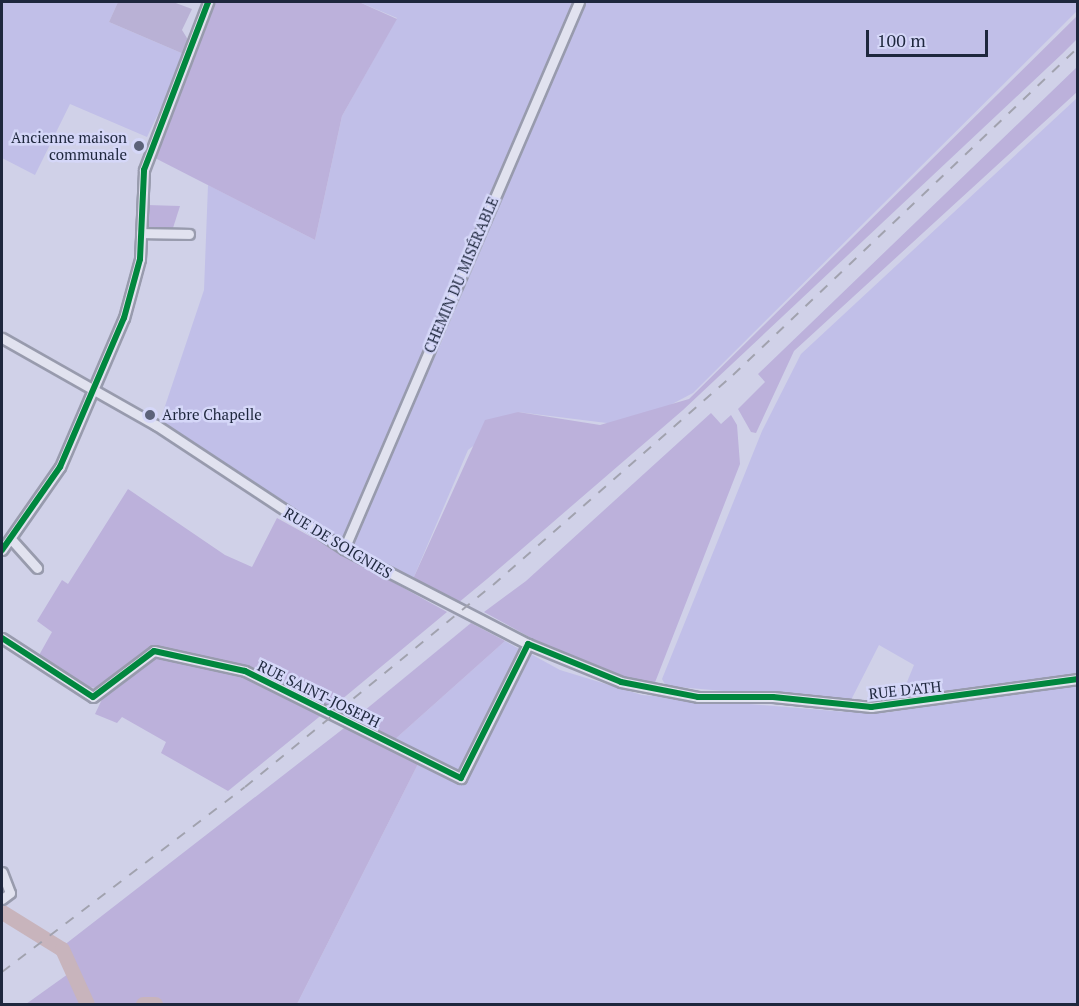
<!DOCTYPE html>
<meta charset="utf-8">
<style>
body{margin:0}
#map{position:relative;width:1079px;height:1006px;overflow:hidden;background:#d0d1e8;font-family:"PT Serif",serif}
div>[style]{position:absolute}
.farmland>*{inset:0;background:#c1bfe8}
.green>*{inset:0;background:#bcb1db}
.cemetery>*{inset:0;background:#b9b1d5}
.river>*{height:15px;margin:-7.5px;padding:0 7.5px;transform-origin:7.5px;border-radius:7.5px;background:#c8b4bc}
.roads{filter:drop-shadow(2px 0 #989bad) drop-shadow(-2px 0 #989bad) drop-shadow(0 2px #989bad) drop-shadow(0 -2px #989bad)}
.minor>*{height:9px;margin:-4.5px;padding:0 4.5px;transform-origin:4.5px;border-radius:4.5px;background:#e1e2ef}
.rail>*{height:2px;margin-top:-1px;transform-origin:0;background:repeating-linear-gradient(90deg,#a1a2ae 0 10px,transparent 0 20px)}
.cycleway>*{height:6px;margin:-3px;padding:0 3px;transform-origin:3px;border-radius:3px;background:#00873e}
.dots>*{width:16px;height:16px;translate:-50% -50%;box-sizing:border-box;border:3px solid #d5d7f8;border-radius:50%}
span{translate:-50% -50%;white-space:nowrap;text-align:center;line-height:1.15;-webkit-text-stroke:5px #d5d7f8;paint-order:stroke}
.poi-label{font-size:15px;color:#1e273d}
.right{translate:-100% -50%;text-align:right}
.left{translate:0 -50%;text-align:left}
.street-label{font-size:15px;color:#1e273d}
.frame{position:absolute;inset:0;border:3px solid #1e273d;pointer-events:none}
.scale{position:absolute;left:866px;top:30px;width:122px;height:27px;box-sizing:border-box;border:3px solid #1e273d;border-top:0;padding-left:8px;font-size:18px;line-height:21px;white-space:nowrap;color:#1e273d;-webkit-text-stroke:4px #d5d7f8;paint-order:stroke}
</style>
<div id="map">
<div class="farmland">
<i style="clip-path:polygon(2px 2px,118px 2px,109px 22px,186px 55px,147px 137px,70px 104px,35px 175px,2px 158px)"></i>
<i style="clip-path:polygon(359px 2px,1077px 2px,1077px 11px,693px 393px,657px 412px,615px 424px,518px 412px,468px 450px,413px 579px,351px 546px,415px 383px,344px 543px,160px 421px,204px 290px,208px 185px,315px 240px,342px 116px,397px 18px)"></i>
<i style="clip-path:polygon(1077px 98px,1077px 674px,900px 699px,914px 665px,879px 645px,850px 702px,666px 686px,662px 679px,762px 431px,801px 354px)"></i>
<i style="clip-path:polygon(505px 641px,521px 650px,460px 772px,393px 741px)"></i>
<i style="clip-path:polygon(529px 653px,560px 670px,642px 695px,846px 712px,883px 713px,1077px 685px,1077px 1004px,297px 1004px,420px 760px,463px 782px)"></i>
</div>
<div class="green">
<i style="clip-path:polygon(208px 2px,359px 2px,397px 19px,342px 116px,315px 240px,155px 158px)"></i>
<i style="clip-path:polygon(1077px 16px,1077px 39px,1062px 54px,683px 410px,487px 579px,458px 603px,413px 579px,485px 420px,518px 412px,600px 425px,689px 399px)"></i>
<i style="clip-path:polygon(1077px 67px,1077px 92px,794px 351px,756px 433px,751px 432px,738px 409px,765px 382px,758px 374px)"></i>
<i style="clip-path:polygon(147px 205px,180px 206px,173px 228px,147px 228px)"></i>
<i style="clip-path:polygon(711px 413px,721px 424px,731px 415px,737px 425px,740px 464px,654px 685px,579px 664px,484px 612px,526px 581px)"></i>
<i style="clip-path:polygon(128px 489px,225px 555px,252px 567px,277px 518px,447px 612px,329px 710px,244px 668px,165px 648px,141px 654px,98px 688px,85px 687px,38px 657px,52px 632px,37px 621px,62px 580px,68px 584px)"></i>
<i style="clip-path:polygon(471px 623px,505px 641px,393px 741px,353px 720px)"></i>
<i style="clip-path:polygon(153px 655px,239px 672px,324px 713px,228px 791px,161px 753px,166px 742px,122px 717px,117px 723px,95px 714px,105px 693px)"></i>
<i style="clip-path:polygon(348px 725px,420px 760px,297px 1004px,89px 1004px,85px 1000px,87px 1004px,26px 1004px,75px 969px,63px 946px)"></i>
</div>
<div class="cemetery">
<i style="clip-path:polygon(118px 2px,173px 2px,192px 9px,182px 30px,190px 43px,186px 55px,109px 22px)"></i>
</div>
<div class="river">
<i style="left:2px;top:912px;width:70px;rotate:31.7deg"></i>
<i style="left:62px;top:949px;width:60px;rotate:65.6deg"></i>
<i style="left:143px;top:1004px;width:12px"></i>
</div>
<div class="roads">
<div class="minor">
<i style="left:141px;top:233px;width:48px;rotate:1.2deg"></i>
<i style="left:2px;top:338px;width:177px;rotate:29.5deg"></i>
<i style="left:156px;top:425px;width:225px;rotate:33.4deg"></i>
<i style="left:344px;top:549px;width:207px;rotate:27.3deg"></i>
<i style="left:528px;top:644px;width:100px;rotate:22.2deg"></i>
<i style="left:621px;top:682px;width:78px;rotate:11deg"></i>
<i style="left:698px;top:697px;width:75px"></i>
<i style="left:773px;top:697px;width:99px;rotate:5.8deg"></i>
<i style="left:871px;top:707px;width:209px;rotate:-7.7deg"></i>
<i style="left:11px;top:539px;width:39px;rotate:48deg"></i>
<i style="left:344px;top:549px;width:595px;rotate:-66.75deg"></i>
<i style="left:2px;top:550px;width:101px;rotate:-55.1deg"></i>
<i style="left:60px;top:467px;width:162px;rotate:-66.8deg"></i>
<i style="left:124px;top:318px;width:61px;rotate:-74.8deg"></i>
<i style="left:140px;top:259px;width:89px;rotate:-87.4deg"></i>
<i style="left:144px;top:170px;width:180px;rotate:-69.1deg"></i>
<i style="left:2px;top:638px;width:108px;rotate:33deg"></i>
<i style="left:93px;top:697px;width:76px;rotate:-37deg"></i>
<i style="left:154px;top:651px;width:93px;rotate:12.4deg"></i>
<i style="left:245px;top:671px;width:241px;rotate:26.4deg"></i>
<i style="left:461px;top:778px;width:150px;rotate:-63.4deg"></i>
<i style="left:2px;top:872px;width:22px;rotate:69deg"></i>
<i style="left:10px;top:893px;width:10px;rotate:143deg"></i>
</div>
</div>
<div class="rail">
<i style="left:2px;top:972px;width:305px;rotate:-37.3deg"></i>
<i style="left:245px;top:787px;width:320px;rotate:-39.2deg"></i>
<i style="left:493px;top:585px;width:319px;rotate:-41.2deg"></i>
<i style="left:733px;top:375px;width:475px;rotate:-43.5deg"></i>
</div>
<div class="cycleway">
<i style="left:2px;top:550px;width:101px;rotate:-55.1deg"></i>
<i style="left:60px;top:467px;width:162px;rotate:-66.8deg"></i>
<i style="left:124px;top:318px;width:61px;rotate:-74.8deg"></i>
<i style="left:140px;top:259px;width:89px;rotate:-87.4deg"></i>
<i style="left:144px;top:170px;width:180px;rotate:-69.1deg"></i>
<i style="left:2px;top:638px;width:108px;rotate:33deg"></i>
<i style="left:93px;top:697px;width:76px;rotate:-37deg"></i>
<i style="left:154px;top:651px;width:93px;rotate:12.4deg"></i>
<i style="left:245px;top:671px;width:241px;rotate:26.4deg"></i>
<i style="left:461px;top:778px;width:150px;rotate:-63.4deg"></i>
<i style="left:528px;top:644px;width:100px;rotate:22.2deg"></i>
<i style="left:621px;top:682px;width:78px;rotate:11deg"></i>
<i style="left:698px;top:697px;width:75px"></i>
<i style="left:773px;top:697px;width:99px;rotate:5.8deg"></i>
<i style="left:871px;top:707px;width:209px;rotate:-7.7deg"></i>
</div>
<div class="dots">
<i style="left:139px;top:146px;background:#5c6279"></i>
<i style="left:150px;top:415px;background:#5c6279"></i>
</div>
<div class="poi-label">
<span class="right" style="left:127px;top:146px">Ancienne maison<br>communale</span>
<span class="left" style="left:162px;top:415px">Arbre Chapelle</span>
</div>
<div class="street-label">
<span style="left:461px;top:275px;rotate:-67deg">CHEMIN DU MISÉRABLE</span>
<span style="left:338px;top:543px;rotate:31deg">RUE DE SOIGNIES</span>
<span style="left:905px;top:690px;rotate:-6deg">RUE D'ATH</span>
<span style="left:319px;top:694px;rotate:26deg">RUE SAINT-JOSEPH</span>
</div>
<div class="frame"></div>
<div class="scale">100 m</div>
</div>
